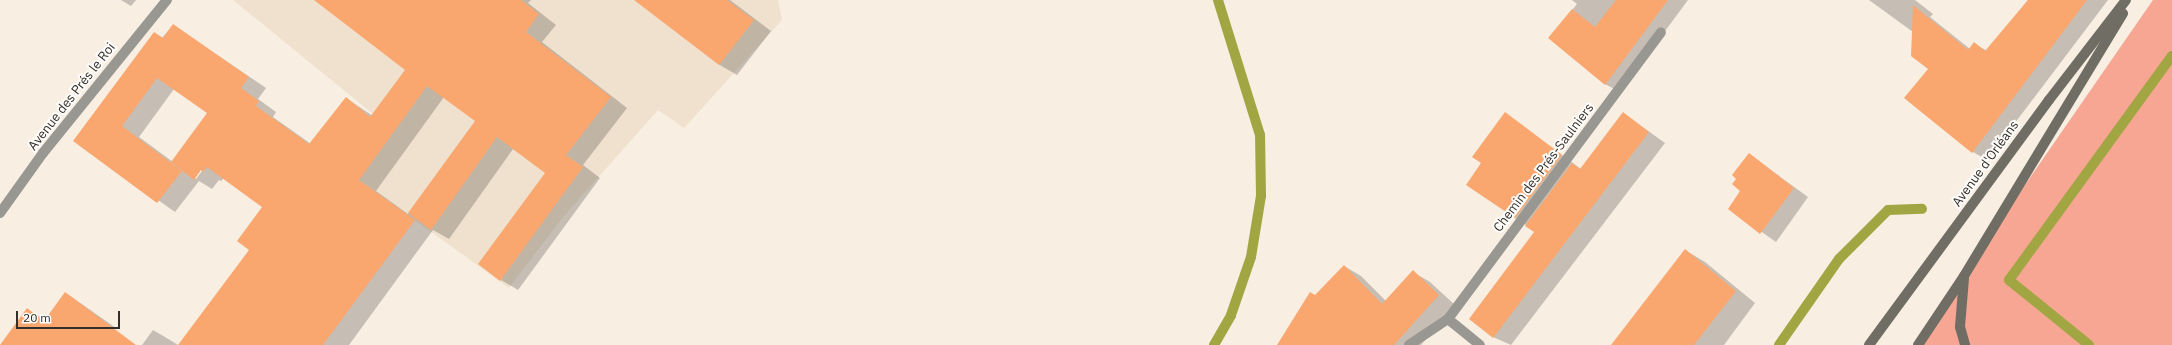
<!DOCTYPE html>
<meta charset="utf-8">
<style>
body{margin:0}
#map{position:relative;width:2172px;height:345px;overflow:hidden;background:#f8eee1;font-family:"IBM Plex Sans",sans-serif}
div>[style]{position:absolute}
.built>*{inset:0;background:#f0e1cf}
.green>*{inset:0;background:#f6a692}
.shadow>*{inset:0;background:#0003}
.stream>*{height:10px;margin:-5px;padding:0 5px;transform-origin:5px;border-radius:5px;background:#a1a643}
.building>*{inset:0;background:#faa76f}
.service>*{height:10px;margin:-5px;padding:0 5px;transform-origin:5px;border-radius:5px;background:#999791}
.minor>*{height:10px;margin:-5px;padding:0 5px;transform-origin:5px;border-radius:5px;background:#999791}
.secondary>*{height:10px;margin:-5px;padding:0 5px;transform-origin:5px;border-radius:5px;background:#706d64}
span{translate:-50% -50%;white-space:nowrap;text-align:center;line-height:1.15;-webkit-text-stroke:4px #fefcfa;paint-order:stroke}
.street-label{font-size:13px;color:#322e29}
.scale{position:absolute;left:16px;top:311px;width:104px;height:18px;box-sizing:border-box;border:2px solid #322e29;border-top:0;padding-left:5px;font-size:12px;line-height:14px;white-space:nowrap;color:#322e29;-webkit-text-stroke:3px #fefcfa;paint-order:stroke}
</style>
<div id="map">
<div class="built">
<i style="clip-path:polygon(233px 0,778px 0,782px 20px,684px 128px,658px 110px,563px 217px,509px 288px,337px 164px,373px 114px)"></i>
</div>
<div class="green">
<i style="clip-path:polygon(2153px 0,2172px 0,2172px 345px,1914px 345px)"></i>
</div>
<div class="shadow">
<i style="clip-path:polygon(121px 0,136px 0,131px 6px)"></i>
<i style="clip-path:polygon(evenodd,315px 0,531px 0,528px 3px,556px 25px,542px 42px,627px 108px,583px 165px,600px 178px,518px 290px,501px 280px,546px 173px,513px 149px,449px 239px,433px 230px,349px 345px,179px 345px,251px 250px,263px 207px,224px 178px,221px 181px,219px 180px,212px 189px,199px 181px,175px 212px,74px 141px,173px 25px,266px 88px,258px 99px,276px 112px,273px 117px,311px 144px,346px 98px,373px 116px,406px 69px,315px 0,174px 89px,209px 113px,173px 162px,139px 137px,174px 89px,315px 0,444px 97px,476px 121px,408px 214px,376px 191px,444px 97px,315px 0,203px 165px,205px 167px,196px 179px,194px 178px,203px 165px)"></i>
<i style="clip-path:polygon(638px 0,730px 0,771px 31px,737px 75px,720px 65px)"></i>
<i style="clip-path:polygon(1572px 0,1688px 0,1620px 92px,1605px 84px,1550px 38px,1577px 4px)"></i>
<i style="clip-path:polygon(1869px 0,1915px 0,1933px 14px,1930px 17px,1970px 49px,1974px 43px,1987px 51px,2028px 0,2108px 0,1987px 160px,1973px 152px,1905px 97px,1929px 69px,1913px 32px)"></i>
<i style="clip-path:polygon(1505px 113px,1581px 169px,1623px 113px,1665px 143px,1511px 345px,1493px 337px,1535px 231px,1515px 218px,1483px 163px)"></i>
<i style="clip-path:polygon(1749px 154px,1808px 197px,1776px 242px,1729px 209px,1742px 191px,1737px 179px)"></i>
<i style="clip-path:polygon(1685px 250px,1705px 262px,1755px 303px,1724px 345px,1612px 345px)"></i>
<i style="clip-path:polygon(1344px 266px,1361px 276px,1386px 301px,1413px 272px,1430px 282px,1455px 305px,1421px 345px,1278px 345px)"></i>
<i style="clip-path:polygon(66px 293px,116px 328px,103px 345px,1px 345px,28px 310px,46px 320px)"></i>
<i style="clip-path:polygon(153px 330px,170px 340px,178px 345px,142px 345px)"></i>
</div>
<div class="stream">
<i style="left:1214px;top:345px;width:34px;rotate:-60deg"></i>
<i style="left:1231px;top:315px;width:61px;rotate:-71deg"></i>
<i style="left:1251px;top:257px;width:62px;rotate:-80.7deg"></i>
<i style="left:1261px;top:196px;width:61px;rotate:-90.9deg"></i>
<i style="left:1260px;top:135px;width:141px;rotate:-107.3deg"></i>
<i style="left:1779px;top:345px;width:105px;rotate:-55.1deg"></i>
<i style="left:1839px;top:259px;width:69px;rotate:-45deg"></i>
<i style="left:1888px;top:210px;width:34px;rotate:-2deg"></i>
<i style="left:2089px;top:345px;width:103px;rotate:-140.9deg"></i>
<i style="left:2009px;top:280px;width:277px;rotate:-54deg"></i>
</div>
<div class="building">
<i style="clip-path:polygon(314px 0,521px 0,539px 14px,526px 32px,611px 97px,566px 155px,583px 167px,500px 281px,478px 264px,545px 173px,497px 137px,431px 230px,408px 213px,475px 121px,427px 86px,359px 180px,415px 220px,323px 345px,178px 345px,249px 250px,237px 241px,262px 207px,207px 167px,203px 172px,201px 170px,194px 180px,171px 162px,207px 113px,157px 78px,122px 126px,182px 171px,157px 203px,73px 141px,154px 32px,163px 38px,173px 24px,249px 77px,241px 88px,259px 101px,256px 106px,309px 144px,346px 97px,370px 117px,405px 70px)"></i>
<i style="clip-path:polygon(634px 0,727px 0,754px 20px,719px 65px)"></i>
<i style="clip-path:polygon(1616px 0,1668px 0,1605px 85px,1548px 38px,1572px 9px,1595px 27px)"></i>
<i style="clip-path:polygon(2028px 0,2087px 0,1972px 153px,1904px 98px,1928px 69px,1911px 56px,1913px 5px,1968px 50px,1974px 42px,1985px 51px)"></i>
<i style="clip-path:polygon(1505px 112px,1562px 155px,1515px 218px,1466px 185px,1481px 163px,1472px 157px)"></i>
<i style="clip-path:polygon(1623px 112px,1649px 132px,1493px 338px,1469px 319px,1534px 232px,1525px 226px,1572px 163px,1580px 169px)"></i>
<i style="clip-path:polygon(1749px 153px,1794px 188px,1760px 234px,1728px 209px,1740px 191px,1732px 184px,1736px 179px,1732px 175px)"></i>
<i style="clip-path:polygon(1685px 249px,1736px 291px,1694px 345px,1611px 345px)"></i>
<i style="clip-path:polygon(1344px 265px,1382px 304px,1413px 270px,1439px 295px,1394px 345px,1277px 345px,1310px 292px,1315px 295px)"></i>
<i style="clip-path:polygon(65px 292px,136px 345px,0 345px,27px 308px,44px 321px)"></i>
</div>
<div class="service">
<i style="left:1448px;top:319px;width:41px;rotate:39.1deg"></i>
<i style="left:1409px;top:345px;width:47px;rotate:-33.7deg"></i>
<i style="left:1448px;top:319px;width:357px;rotate:-53.4deg"></i>
</div>
<div class="minor">
<i style="left:0;top:213px;width:74px;rotate:-54.4deg"></i>
<i style="left:43px;top:153px;width:197px;rotate:-51deg"></i>
</div>
<div class="secondary">
<i style="left:1964px;top:278px;width:49px;rotate:94.7deg"></i>
<i style="left:1960px;top:327px;width:19px;rotate:74deg"></i>
<i style="left:1869px;top:345px;width:304px;rotate:-53.7deg"></i>
<i style="left:2049px;top:100px;width:126px;rotate:-52.4deg"></i>
<i style="left:1918px;top:345px;width:83px;rotate:-56.3deg"></i>
<i style="left:1964px;top:276px;width:307px;rotate:-58.8deg"></i>
</div>
<div class="street-label">
<span style="left:72px;top:97px;rotate:-52deg">Avenue des Prés le Roi</span>
<span style="left:1986px;top:164px;rotate:-54deg">Avenue d'Orléans</span>
<span style="left:1544px;top:168px;rotate:-53deg">Chemin des Prés-Saulniers</span>
</div>
<div class="scale">20 m</div>
</div>
